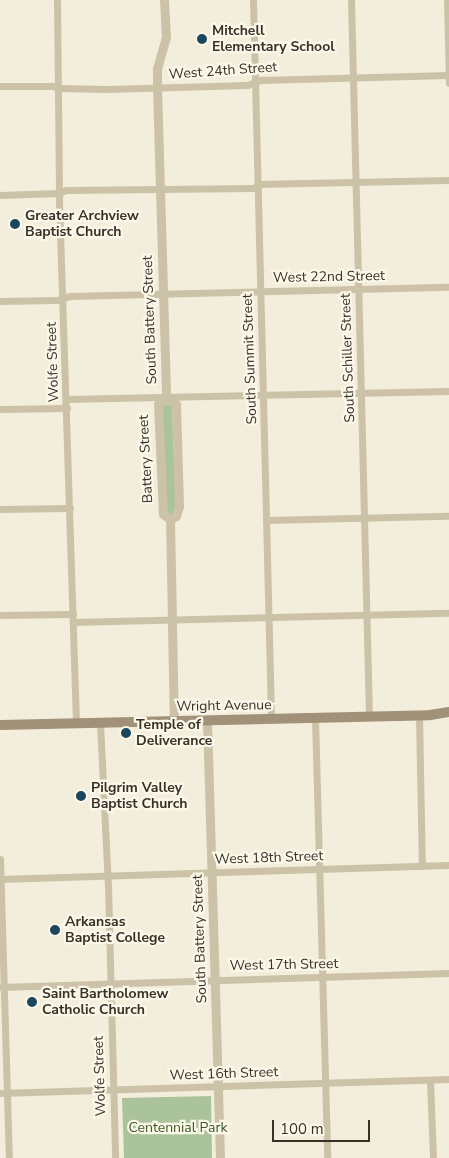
<!DOCTYPE html>
<style>
body{margin:0}
#map{position:relative;width:449px;height:1158px;overflow:hidden;background:#f3eedc;font-family:"Nunito Sans",sans-serif}
div>[style]{position:absolute}
.green>*{inset:0;background:#abc39b}
.minor>*{height:7px;margin:-3.5px;padding:0 3.5px;transform-origin:3.5px;border-radius:3.5px;background:#ccc2a7}
.tertiary>*{height:9px;margin:-4.5px;padding:0 4.5px;transform-origin:4.5px;border-radius:4.5px;background:#ccc2a7}
.secondary>*{height:10px;margin:-5px;padding:0 5px;transform-origin:5px;border-radius:5px;background:#a09178}
.dots>*{width:14px;height:14px;translate:-50% -50%;box-sizing:border-box;border:2px solid #fbf7e9;border-radius:50%}
span{translate:-50% -50%;white-space:nowrap;text-align:center;line-height:1.15;-webkit-text-stroke:4.5px #fbf7e9;paint-order:stroke}
.poi-label{font-size:14px;color:#383128;font-weight:700}
.left{translate:0 -50%;text-align:left}
.street-label{font-size:14px;color:#383128}
.park-label{font-size:14px;color:#3c582a}
.scale{position:absolute;left:272px;top:1120px;width:98px;height:22px;box-sizing:border-box;border:2px solid #383128;border-top:0;padding-left:6px;font-size:15px;line-height:18px;white-space:nowrap;color:#383128;-webkit-text-stroke:4px #fbf7e9;paint-order:stroke}
</style>
<div id="map">
<div class="green">
<i style="clip-path:polygon(168px 404px,172px 406px,176px 509px,172px 515px,167px 514px,162px 406px)"></i>
<i style="clip-path:polygon(211px 1096px,212px 1158px,124px 1158px,122px 1098px)"></i>
</div>
<div class="minor">
<i style="left:57px;top:0;width:202px;rotate:89.4deg"></i>
<i style="left:59px;top:202px;width:521px;rotate:88.13deg"></i>
<i style="left:253px;top:0;width:718px;rotate:88.56deg"></i>
<i style="left:351px;top:0;width:716px;rotate:88.56deg"></i>
<i style="left:447px;top:0;width:83px;rotate:88.6deg"></i>
<i style="left:0;top:86px;width:52px"></i>
<i style="left:52px;top:86px;width:6px;rotate:18deg"></i>
<i style="left:58px;top:88px;width:50px;rotate:1.1deg"></i>
<i style="left:108px;top:89px;width:139px;rotate:-1.6deg"></i>
<i style="left:247px;top:85px;width:15px;rotate:-20deg"></i>
<i style="left:261px;top:80px;width:188px;rotate:-1.5deg"></i>
<i style="left:257px;top:184px;width:192px;rotate:-1.2deg"></i>
<i style="left:0;top:195px;width:59px;rotate:-1.9deg"></i>
<i style="left:59px;top:193px;width:8px;rotate:-23deg"></i>
<i style="left:66px;top:190px;width:191px;rotate:-0.6deg"></i>
<i style="left:0;top:301px;width:57px;rotate:-1deg"></i>
<i style="left:57px;top:300px;width:14px;rotate:-17deg"></i>
<i style="left:70px;top:296px;width:379px;rotate:-1.4deg"></i>
<i style="left:67px;top:399px;width:382px;rotate:-1.2deg"></i>
<i style="left:0;top:409px;width:67px;rotate:-0.9deg"></i>
<i style="left:0;top:509px;width:70px;rotate:-0.8deg"></i>
<i style="left:266px;top:520px;width:183px;rotate:-1.3deg"></i>
<i style="left:0;top:615px;width:73px;rotate:-0.8deg"></i>
<i style="left:73px;top:622px;width:376px;rotate:-1.4deg"></i>
<i style="left:419px;top:715px;width:151px;rotate:88.9deg"></i>
<i style="left:315px;top:718px;width:440px;rotate:88.4deg"></i>
<i style="left:100px;top:723px;width:162px;rotate:87.2deg"></i>
<i style="left:108px;top:885px;width:273px;rotate:88.5deg"></i>
<i style="left:0;top:859px;width:299px;rotate:88.3deg"></i>
<i style="left:0;top:879px;width:449px;rotate:-1.8deg"></i>
<i style="left:0;top:987px;width:449px;rotate:-1.8deg"></i>
<i style="left:430px;top:1080px;width:78px;rotate:87.8deg"></i>
<i style="left:0;top:1093px;width:449px;rotate:-1.8deg"></i>
</div>
<div class="tertiary">
<i style="left:164px;top:0;width:37px;rotate:87deg"></i>
<i style="left:166px;top:37px;width:33px;rotate:106deg"></i>
<i style="left:157px;top:69px;width:19px;rotate:90deg"></i>
<i style="left:157px;top:88px;width:310px;rotate:88.3deg"></i>
<i style="left:166px;top:398px;width:12px;rotate:31deg"></i>
<i style="left:176px;top:404px;width:102px;rotate:88.3deg"></i>
<i style="left:179px;top:506px;width:10px;rotate:107deg"></i>
<i style="left:176px;top:516px;width:7px;rotate:153deg"></i>
<i style="left:166px;top:398px;width:10px;rotate:143deg"></i>
<i style="left:158px;top:404px;width:110px;rotate:87.4deg"></i>
<i style="left:163px;top:514px;width:9px;rotate:36deg"></i>
<i style="left:170px;top:519px;width:202px;rotate:88.9deg"></i>
<i style="left:207px;top:720px;width:438px;rotate:88.3deg"></i>
</div>
<div class="secondary">
<i style="left:0;top:725px;width:430px;rotate:-1.3deg"></i>
<i style="left:430px;top:715px;width:19px;rotate:-9deg"></i>
</div>
<div class="dots">
<i style="left:202px;top:39px;background:#1b475c"></i>
<i style="left:15px;top:224px;background:#1b475c"></i>
<i style="left:126px;top:733px;background:#1b475c"></i>
<i style="left:81px;top:796px;background:#1b475c"></i>
<i style="left:55px;top:930px;background:#1b475c"></i>
<i style="left:32px;top:1002px;background:#1b475c"></i>
</div>
<div class="poi-label">
<span class="left" style="left:212px;top:39px">Mitchell<br>Elementary School</span>
<span class="left" style="left:25px;top:224px">Greater Archview<br>Baptist Church</span>
<span class="left" style="left:136px;top:733px">Temple of<br>Deliverance</span>
<span class="left" style="left:91px;top:796px">Pilgrim Valley<br>Baptist Church</span>
<span class="left" style="left:65px;top:930px">Arkansas<br>Baptist College</span>
<span class="left" style="left:42px;top:1002px">Saint Bartholomew<br>Catholic Church</span>
</div>
<div class="street-label">
<span style="left:223px;top:71px;rotate:-4deg">West 24th Street</span>
<span style="left:329px;top:277px;rotate:-1deg">West 22nd Street</span>
<span style="left:150px;top:320px;rotate:-92deg">South Battery Street</span>
<span style="left:348px;top:358px;rotate:-92deg">South Schiller Street</span>
<span style="left:250px;top:359px;rotate:-92deg">South Summit Street</span>
<span style="left:53px;top:362px;rotate:-92deg">Wolfe Street</span>
<span style="left:146px;top:459px;rotate:-93deg">Battery Street</span>
<span style="left:224px;top:706px;rotate:-1deg">Wright Avenue</span>
<span style="left:269px;top:858px;rotate:-2deg">West 18th Street</span>
<span style="left:200px;top:939px;rotate:-92deg">South Battery Street</span>
<span style="left:284px;top:965px;rotate:-1deg">West 17th Street</span>
<span style="left:224px;top:1074px;rotate:-2deg">West 16th Street</span>
<span style="left:100px;top:1076px;rotate:-92deg">Wolfe Street</span>
</div>
<div class="park-label">
<span style="left:178px;top:1128px">Centennial Park</span>
</div>
<div class="scale">100 m</div>
</div>
